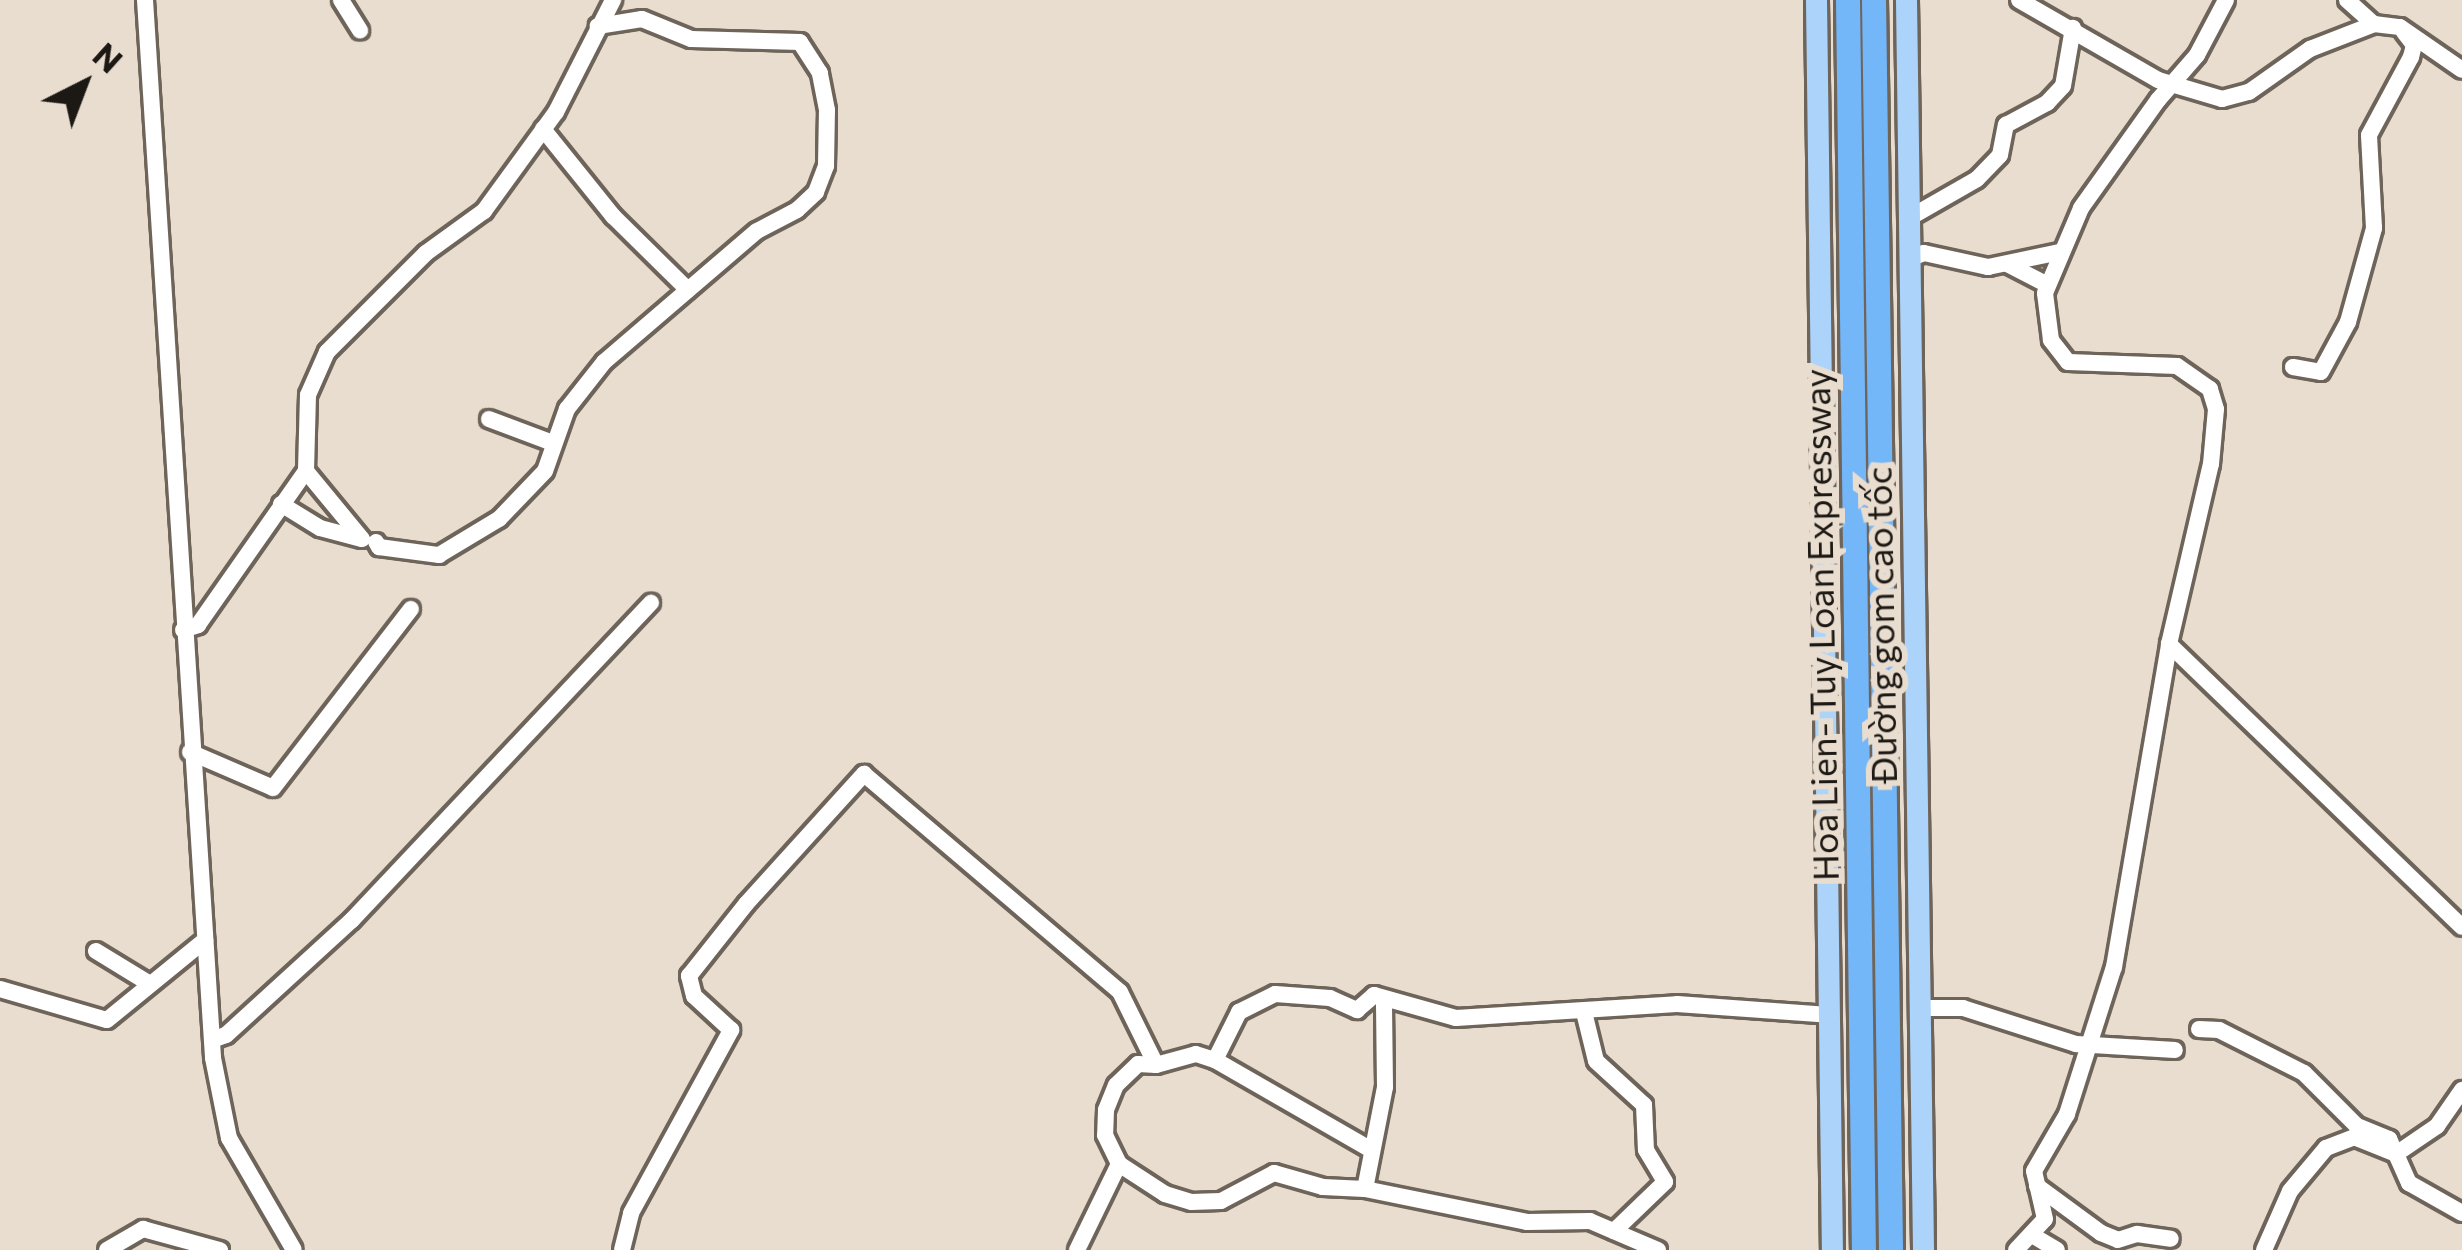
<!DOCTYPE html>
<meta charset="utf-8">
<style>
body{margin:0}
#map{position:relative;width:2462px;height:1250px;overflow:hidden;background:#e9ddd0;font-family:Commissioner,sans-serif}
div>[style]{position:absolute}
.roads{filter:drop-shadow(3px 0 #6e6459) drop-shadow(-3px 0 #6e6459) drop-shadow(0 3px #6e6459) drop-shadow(0 -3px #6e6459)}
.minor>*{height:16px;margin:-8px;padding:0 8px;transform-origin:8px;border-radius:8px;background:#fff}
.major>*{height:21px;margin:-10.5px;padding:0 10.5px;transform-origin:10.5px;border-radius:10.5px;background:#acd4fb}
.highway>*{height:24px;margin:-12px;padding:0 12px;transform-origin:12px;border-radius:12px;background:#74b7f9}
span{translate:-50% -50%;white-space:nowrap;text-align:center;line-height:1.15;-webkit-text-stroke:12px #e9ddd0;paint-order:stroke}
.street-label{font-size:36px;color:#1c1813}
.north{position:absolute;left:24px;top:24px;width:120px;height:120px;-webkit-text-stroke:9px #e9ddd0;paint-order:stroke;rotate:42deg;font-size:33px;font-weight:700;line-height:48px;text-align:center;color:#1c1813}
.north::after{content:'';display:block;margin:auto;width:42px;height:54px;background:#1c1813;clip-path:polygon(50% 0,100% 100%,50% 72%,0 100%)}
</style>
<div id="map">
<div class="roads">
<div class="minor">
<i style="left:145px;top:0;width:1060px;rotate:86.32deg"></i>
<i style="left:213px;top:1058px;width:82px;rotate:78.7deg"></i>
<i style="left:229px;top:1138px;width:129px;rotate:59.9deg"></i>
<i style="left:341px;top:0;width:36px;rotate:58deg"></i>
<i style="left:2019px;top:0;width:160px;rotate:29.9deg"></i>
<i style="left:2158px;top:80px;width:67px;rotate:16.5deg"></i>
<i style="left:2222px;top:99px;width:28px;rotate:-15deg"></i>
<i style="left:2249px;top:92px;width:75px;rotate:-35.2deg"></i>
<i style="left:2310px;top:49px;width:69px;rotate:-21.3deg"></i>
<i style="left:2374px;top:24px;width:26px;rotate:7deg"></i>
<i style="left:2400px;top:27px;width:75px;rotate:34.7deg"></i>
<i style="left:2347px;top:0;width:36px;rotate:42deg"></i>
<i style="left:543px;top:129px;width:112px;rotate:51.2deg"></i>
<i style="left:613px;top:216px;width:105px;rotate:44.6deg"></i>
<i style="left:1909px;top:218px;width:78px;rotate:-29.8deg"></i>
<i style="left:1977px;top:179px;width:33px;rotate:-46deg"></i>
<i style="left:2000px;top:155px;width:31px;rotate:-79deg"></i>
<i style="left:2006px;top:125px;width:47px;rotate:-28.2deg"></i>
<i style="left:2047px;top:103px;width:23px;rotate:-47deg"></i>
<i style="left:2063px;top:86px;width:59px;rotate:-80.2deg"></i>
<i style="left:1909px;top:259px;width:16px;rotate:-22deg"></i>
<i style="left:1924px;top:253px;width:66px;rotate:12.3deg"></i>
<i style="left:1988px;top:267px;width:74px;rotate:-11.8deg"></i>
<i style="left:2007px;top:264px;width:44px;rotate:27.1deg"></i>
<i style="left:2293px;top:367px;width:28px;rotate:10deg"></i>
<i style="left:2321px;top:372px;width:57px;rotate:-61.6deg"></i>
<i style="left:2348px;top:322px;width:98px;rotate:-74.5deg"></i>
<i style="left:2374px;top:228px;width:93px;rotate:-93.1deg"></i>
<i style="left:2369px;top:135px;width:89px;rotate:-61.7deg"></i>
<i style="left:2411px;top:57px;width:12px;rotate:-76deg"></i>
<i style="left:2414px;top:45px;width:16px;rotate:-128deg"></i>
<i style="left:489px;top:419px;width:68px;rotate:20.6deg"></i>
<i style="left:281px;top:504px;width:46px;rotate:31.6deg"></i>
<i style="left:320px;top:528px;width:43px;rotate:14.7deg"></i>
<i style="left:362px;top:539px;width:88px;rotate:-129.5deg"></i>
<i style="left:376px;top:542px;width:6px;rotate:59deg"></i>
<i style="left:379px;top:547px;width:61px;rotate:7.6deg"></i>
<i style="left:439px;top:555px;width:70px;rotate:-31deg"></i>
<i style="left:499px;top:519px;width:66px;rotate:-46.2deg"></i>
<i style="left:545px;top:471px;width:66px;rotate:-70.5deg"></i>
<i style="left:567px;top:409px;width:60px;rotate:-51.8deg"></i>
<i style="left:604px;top:362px;width:201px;rotate:-40.6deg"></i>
<i style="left:757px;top:231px;width:45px;rotate:-27.7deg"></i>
<i style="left:797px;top:210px;width:26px;rotate:-43deg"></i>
<i style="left:816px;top:192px;width:28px;rotate:-69deg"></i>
<i style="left:826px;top:166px;width:56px;rotate:-89deg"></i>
<i style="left:827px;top:110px;width:38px;rotate:-101deg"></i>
<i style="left:820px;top:73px;width:37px;rotate:-123deg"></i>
<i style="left:800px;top:42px;width:109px;rotate:-178.4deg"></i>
<i style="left:691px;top:39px;width:53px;rotate:-157.8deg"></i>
<i style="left:642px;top:19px;width:45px;rotate:171deg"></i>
<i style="left:183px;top:630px;width:16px;rotate:-18deg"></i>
<i style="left:198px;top:625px;width:188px;rotate:-55deg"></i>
<i style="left:306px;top:471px;width:76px;rotate:-88.5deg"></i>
<i style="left:308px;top:395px;width:47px;rotate:-66.2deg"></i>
<i style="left:327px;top:352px;width:140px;rotate:-45deg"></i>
<i style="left:426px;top:253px;width:72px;rotate:-35.9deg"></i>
<i style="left:484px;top:211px;width:122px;rotate:-54deg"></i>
<i style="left:556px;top:112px;width:126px;rotate:-63deg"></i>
<i style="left:2169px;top:644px;width:407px;rotate:44deg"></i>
<i style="left:190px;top:752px;width:90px;rotate:23.4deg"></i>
<i style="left:273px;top:788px;width:226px;rotate:-52.4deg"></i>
<i style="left:96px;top:951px;width:63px;rotate:31.4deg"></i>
<i style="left:0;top:989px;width:111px;rotate:16.2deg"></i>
<i style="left:107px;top:1020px;width:127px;rotate:-39.2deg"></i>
<i style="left:1919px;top:1008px;width:44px"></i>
<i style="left:1963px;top:1008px;width:119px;rotate:17.7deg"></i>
<i style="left:2076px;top:1044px;width:99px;rotate:3.5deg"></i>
<i style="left:1584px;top:1012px;width:50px;rotate:76.2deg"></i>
<i style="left:1596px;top:1061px;width:65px;rotate:42.5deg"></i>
<i style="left:1644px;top:1105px;width:45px;rotate:87.5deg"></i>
<i style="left:1646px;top:1150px;width:37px;rotate:59deg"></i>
<i style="left:1665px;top:1182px;width:71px;rotate:136.1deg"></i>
<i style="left:2199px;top:1029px;width:20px;rotate:3deg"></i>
<i style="left:2219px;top:1030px;width:95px;rotate:26.8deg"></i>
<i style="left:2304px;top:1073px;width:75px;rotate:45deg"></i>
<i style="left:2357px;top:1126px;width:35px;rotate:22deg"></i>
<i style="left:2389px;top:1139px;width:17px;rotate:65deg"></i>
<i style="left:2396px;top:1154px;width:50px;rotate:-34.3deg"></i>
<i style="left:2437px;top:1126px;width:44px;rotate:-55.2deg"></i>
<i style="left:212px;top:1040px;width:15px;rotate:-20deg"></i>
<i style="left:226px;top:1035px;width:171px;rotate:-42.4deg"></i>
<i style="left:352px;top:920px;width:436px;rotate:-46.7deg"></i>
<i style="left:1215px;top:1060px;width:54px;rotate:-63.4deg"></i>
<i style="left:1239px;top:1012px;width:40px;rotate:-26.6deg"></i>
<i style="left:1275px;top:994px;width:55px;rotate:4.2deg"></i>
<i style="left:1330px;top:998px;width:30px;rotate:24deg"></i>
<i style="left:1357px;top:1010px;width:23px;rotate:-41deg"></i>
<i style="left:1374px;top:995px;width:85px;rotate:15.7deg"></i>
<i style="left:1456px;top:1018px;width:221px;rotate:-3.6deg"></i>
<i style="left:1677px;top:1004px;width:152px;rotate:4.1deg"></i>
<i style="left:1156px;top:1065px;width:18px;rotate:-177deg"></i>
<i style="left:1138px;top:1064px;width:30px;rotate:136deg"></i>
<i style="left:1116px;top:1085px;width:27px;rotate:112deg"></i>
<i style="left:1106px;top:1110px;width:25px;rotate:92deg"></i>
<i style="left:1105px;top:1135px;width:32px;rotate:64deg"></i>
<i style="left:1119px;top:1164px;width:55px;rotate:33.1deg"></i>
<i style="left:1165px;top:1194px;width:27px;rotate:17deg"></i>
<i style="left:1191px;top:1202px;width:30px;rotate:-2deg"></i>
<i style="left:1221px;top:1201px;width:60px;rotate:-27.8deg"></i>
<i style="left:1274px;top:1173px;width:51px;rotate:15.9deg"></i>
<i style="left:1323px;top:1187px;width:42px;rotate:2.7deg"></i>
<i style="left:1365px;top:1189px;width:165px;rotate:11.5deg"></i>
<i style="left:1527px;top:1222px;width:63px;rotate:-0.9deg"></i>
<i style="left:1590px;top:1221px;width:74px;rotate:23.1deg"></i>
<i style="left:2037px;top:1186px;width:79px;rotate:36.3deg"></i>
<i style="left:2101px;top:1233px;width:18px;rotate:22deg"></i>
<i style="left:2118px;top:1240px;width:20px;rotate:-18deg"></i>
<i style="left:2137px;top:1234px;width:34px;rotate:8deg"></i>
<i style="left:1365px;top:1189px;width:104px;rotate:-78.9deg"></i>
<i style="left:1385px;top:1087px;width:87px;rotate:-90.7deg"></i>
<i style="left:2032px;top:1235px;width:29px;rotate:31deg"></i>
<i style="left:107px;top:1250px;width:42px;rotate:-30.3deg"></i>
<i style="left:143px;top:1229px;width:80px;rotate:15.3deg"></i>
<i style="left:622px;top:1250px;width:38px;rotate:-76deg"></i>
<i style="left:631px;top:1213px;width:209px;rotate:-61.3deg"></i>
<i style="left:731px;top:1030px;width:50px;rotate:-137.4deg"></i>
<i style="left:694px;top:996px;width:21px;rotate:-104deg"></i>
<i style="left:689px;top:976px;width:92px;rotate:-51.6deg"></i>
<i style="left:746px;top:904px;width:176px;rotate:-47.8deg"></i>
<i style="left:864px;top:774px;width:336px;rotate:40.4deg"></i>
<i style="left:1120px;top:992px;width:81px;rotate:63.7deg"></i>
<i style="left:1156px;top:1065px;width:41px;rotate:-15.4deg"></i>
<i style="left:1196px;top:1054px;width:20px;rotate:18deg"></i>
<i style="left:1215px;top:1060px;width:179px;rotate:29.9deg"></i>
<i style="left:1077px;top:1250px;width:96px;rotate:-64deg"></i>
<i style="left:2016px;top:1250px;width:42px;rotate:-46.9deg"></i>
<i style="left:2045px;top:1219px;width:49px;rotate:-102.9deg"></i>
<i style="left:2034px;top:1171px;width:66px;rotate:-59.9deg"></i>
<i style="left:2067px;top:1114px;width:154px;rotate:-72.3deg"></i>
<i style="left:2114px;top:967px;width:328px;rotate:-80.3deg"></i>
<i style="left:2169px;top:644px;width:185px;rotate:-76.9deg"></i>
<i style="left:2211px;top:464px;width:55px;rotate:-84.8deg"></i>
<i style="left:2216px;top:409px;width:21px;rotate:-107deg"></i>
<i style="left:2210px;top:389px;width:40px;rotate:-145.1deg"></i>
<i style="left:2177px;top:366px;width:109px;rotate:-177.9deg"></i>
<i style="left:2068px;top:362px;width:28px;rotate:-128deg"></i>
<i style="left:2051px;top:340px;width:47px;rotate:-97.3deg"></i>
<i style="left:2045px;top:293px;width:92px;rotate:-67deg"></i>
<i style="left:2081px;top:208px;width:133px;rotate:-54.5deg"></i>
<i style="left:2158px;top:100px;width:60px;rotate:-49.1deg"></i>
<i style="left:2197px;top:55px;width:62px;rotate:-62.2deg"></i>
<i style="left:2264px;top:1250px;width:64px;rotate:-66.2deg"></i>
<i style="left:2290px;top:1191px;width:56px;rotate:-50.1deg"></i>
<i style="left:2326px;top:1148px;width:30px;rotate:-21deg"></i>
<i style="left:2354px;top:1137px;width:45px;rotate:22deg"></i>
<i style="left:2396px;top:1154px;width:32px;rotate:66deg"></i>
<i style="left:2409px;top:1183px;width:61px;rotate:29.5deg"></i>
</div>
<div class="major">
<i style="left:1816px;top:0;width:1250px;rotate:89.27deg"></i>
<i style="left:1906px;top:0;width:1250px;rotate:89.22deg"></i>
</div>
<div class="highway">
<i style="left:1848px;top:0;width:1250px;rotate:89.27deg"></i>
<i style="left:1874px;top:0;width:1250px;rotate:89.22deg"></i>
</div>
</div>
<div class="street-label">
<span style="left:1820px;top:625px;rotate:-91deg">Hoa Lien- Tuy Loan Expressway</span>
<span style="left:1880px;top:625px;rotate:-91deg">Đường gom cao tốc</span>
</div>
<div class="north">N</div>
</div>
